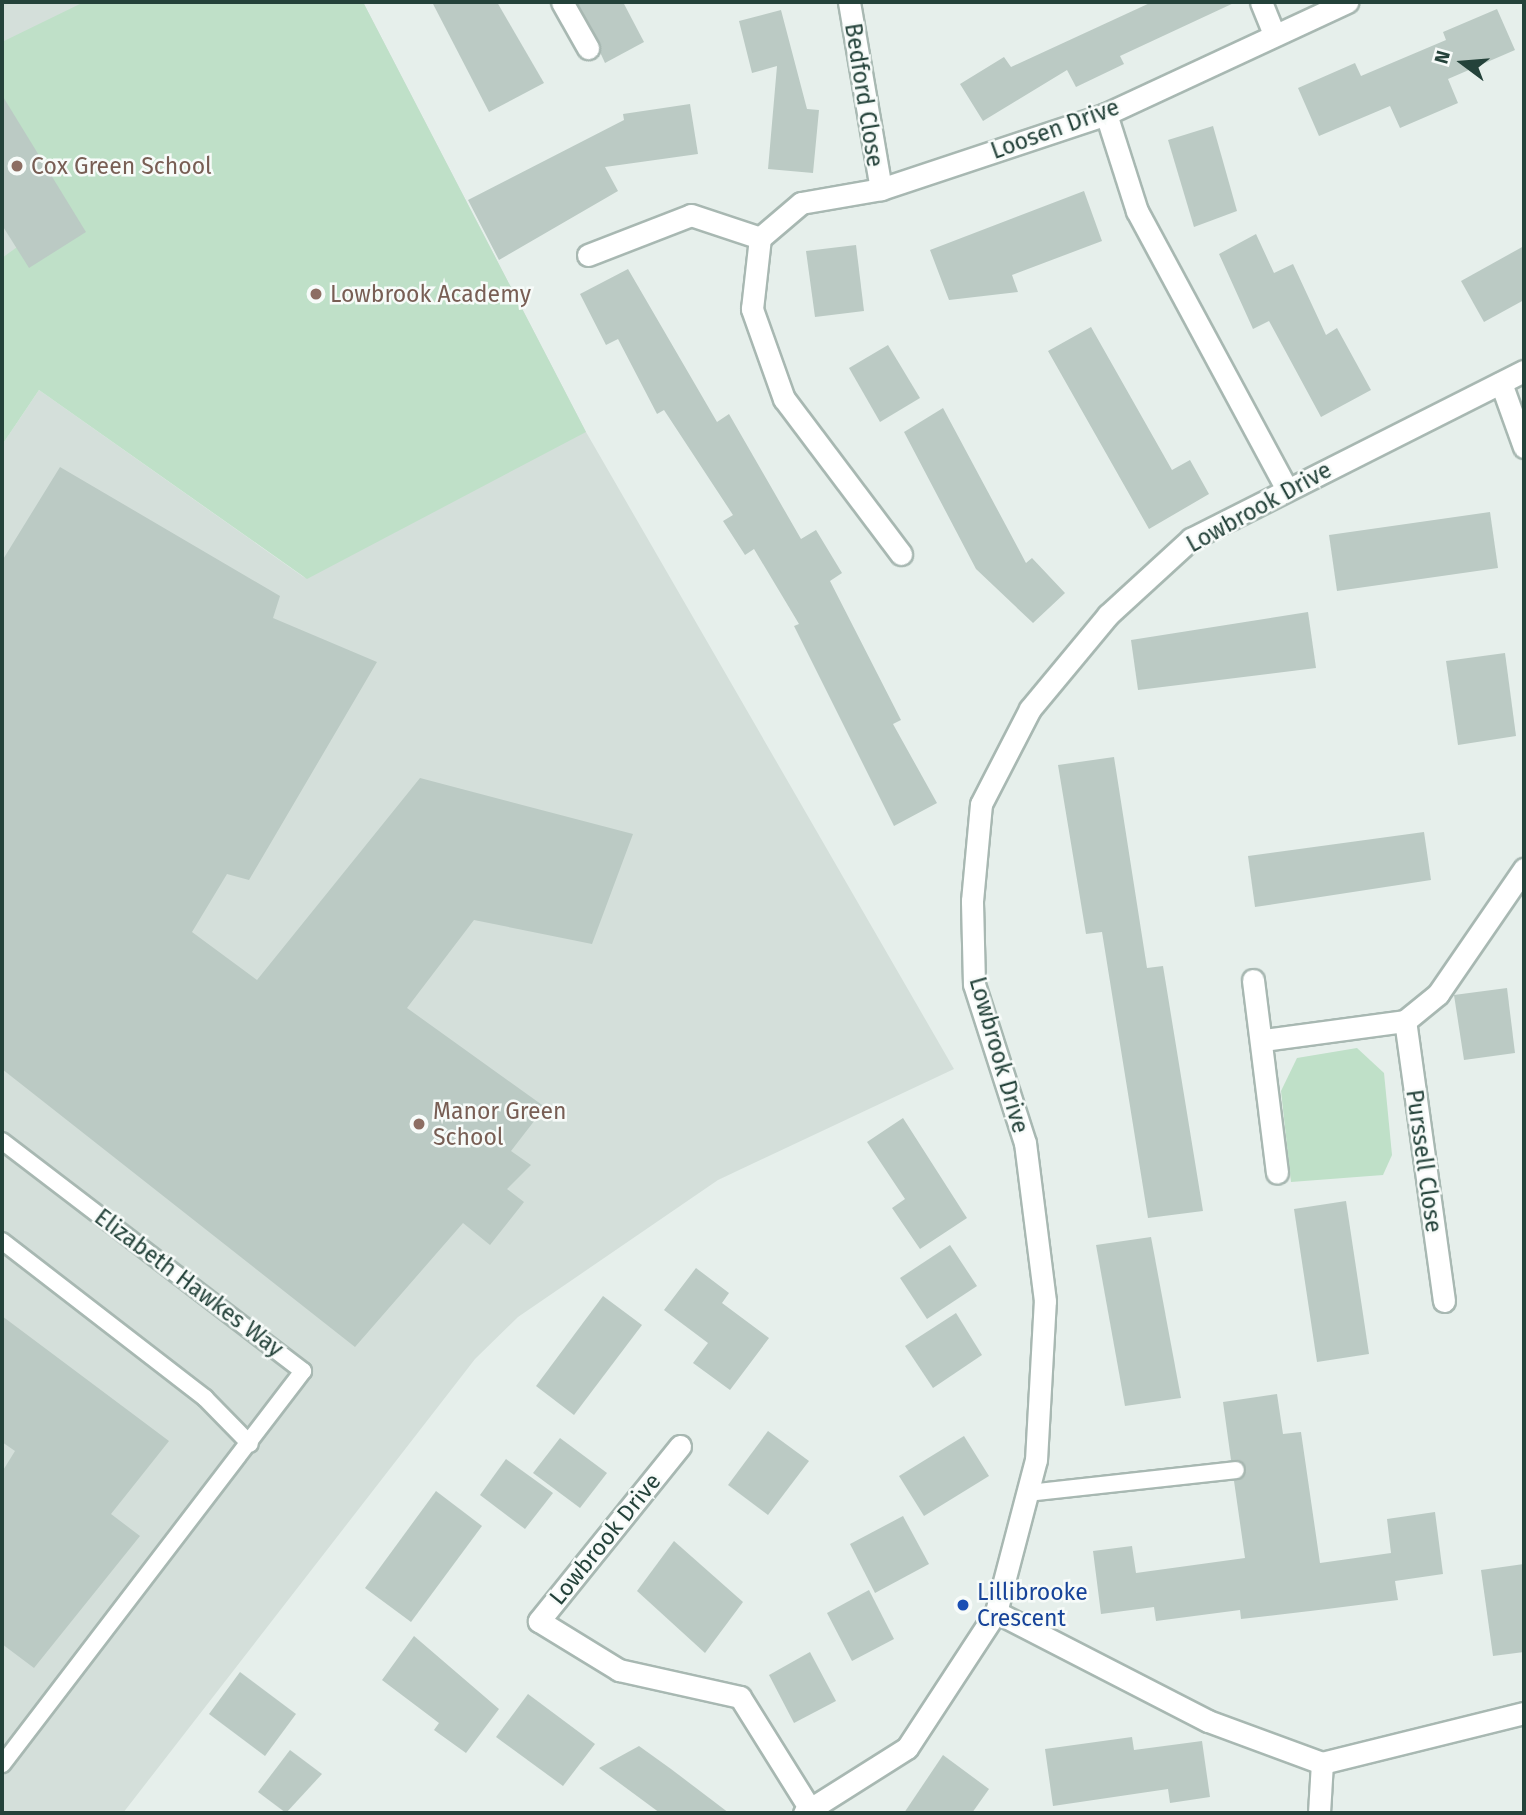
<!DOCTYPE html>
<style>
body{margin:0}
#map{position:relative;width:1526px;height:1815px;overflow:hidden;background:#e6efeb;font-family:"Fira Sans",sans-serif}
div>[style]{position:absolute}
.built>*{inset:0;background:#d4dfda}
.green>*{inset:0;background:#bfe0c8}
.building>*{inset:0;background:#bbcac4}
.roads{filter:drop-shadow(2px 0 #a8b8b2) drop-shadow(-2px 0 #a8b8b2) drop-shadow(0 2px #a8b8b2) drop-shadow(0 -2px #a8b8b2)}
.lane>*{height:16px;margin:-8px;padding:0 8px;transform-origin:8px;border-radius:8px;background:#fff}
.street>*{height:21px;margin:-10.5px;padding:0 10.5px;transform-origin:10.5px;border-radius:10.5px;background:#fff}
.dots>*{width:19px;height:19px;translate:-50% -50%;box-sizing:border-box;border:4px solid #f7fbf9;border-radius:50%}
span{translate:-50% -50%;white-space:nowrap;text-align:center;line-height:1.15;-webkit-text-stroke:5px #f7fbf9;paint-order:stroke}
.street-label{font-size:23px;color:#24423a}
.education-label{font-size:23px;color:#785e54}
.left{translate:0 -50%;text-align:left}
.transit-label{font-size:23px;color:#164399}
.frame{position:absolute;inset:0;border:4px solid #24423a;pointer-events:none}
.north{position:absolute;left:1428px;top:28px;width:70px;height:70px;-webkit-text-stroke:5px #f7fbf9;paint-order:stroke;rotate:286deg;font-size:19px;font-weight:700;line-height:28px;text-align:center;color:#24423a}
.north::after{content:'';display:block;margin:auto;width:24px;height:32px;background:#24423a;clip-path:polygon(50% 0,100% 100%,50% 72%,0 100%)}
</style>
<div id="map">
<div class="built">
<i style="clip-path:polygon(2px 2px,363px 2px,586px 432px,954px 1069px,718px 1180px,518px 1317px,475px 1359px,123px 1813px,2px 1813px,2px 445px,39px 390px,305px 578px,2px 258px)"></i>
</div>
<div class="green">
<i style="clip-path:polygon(84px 2px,363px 2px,586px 432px,307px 579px,39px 390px,2px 445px,2px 258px,64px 213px,2px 119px,2px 42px)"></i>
<i style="clip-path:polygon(1357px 1048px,1384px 1073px,1392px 1155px,1383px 1175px,1291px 1182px,1281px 1091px,1297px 1058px)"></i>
</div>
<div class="building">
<i style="clip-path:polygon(432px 2px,497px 2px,544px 83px,489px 112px)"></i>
<i style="clip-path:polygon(577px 2px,623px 2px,644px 42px,605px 63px)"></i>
<i style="clip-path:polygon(1152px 2px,1236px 2px,1120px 56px,1124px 64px,1076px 87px,1067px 70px,983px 121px,960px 84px,1004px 57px,1011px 67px)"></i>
<i style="clip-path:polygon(1497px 9px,1515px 50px,1448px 79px,1458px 103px,1400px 128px,1390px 106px,1319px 136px,1298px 88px,1355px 63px,1361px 76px,1446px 40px,1443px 32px)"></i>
<i style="clip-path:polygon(781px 10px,807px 109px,819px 110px,813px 173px,768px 169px,777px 66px,752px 73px,739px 21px)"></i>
<i style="clip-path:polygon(2px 95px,86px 232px,29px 268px,2px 225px)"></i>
<i style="clip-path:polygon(690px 104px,698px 154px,605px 167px,618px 191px,499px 260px,468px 200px,624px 120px,623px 114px)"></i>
<i style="clip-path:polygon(1213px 126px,1237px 211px,1194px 227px,1168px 140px)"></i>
<i style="clip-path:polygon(1084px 191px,1102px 241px,1012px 275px,1018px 292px,949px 300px,930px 250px)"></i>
<i style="clip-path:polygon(1256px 234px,1274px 273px,1293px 264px,1326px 335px,1337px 328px,1371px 390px,1321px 417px,1269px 321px,1253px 329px,1219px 254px)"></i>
<i style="clip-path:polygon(856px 245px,864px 311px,815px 317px,806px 251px)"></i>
<i style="clip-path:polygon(1524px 246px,1524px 300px,1484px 322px,1461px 281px)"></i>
<i style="clip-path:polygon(628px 269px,717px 422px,729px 414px,801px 539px,816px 530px,842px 573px,830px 581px,901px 720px,893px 724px,937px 803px,894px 826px,794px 626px,799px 624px,754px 549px,745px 555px,723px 521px,733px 515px,664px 410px,657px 414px,618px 339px,606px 345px,580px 294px)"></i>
<i style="clip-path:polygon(1091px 327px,1172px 470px,1190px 460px,1209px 494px,1149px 529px,1048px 351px)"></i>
<i style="clip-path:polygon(888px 345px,920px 398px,880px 422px,849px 368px)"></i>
<i style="clip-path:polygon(943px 408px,1026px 563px,1032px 558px,1065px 593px,1033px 623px,976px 569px,904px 432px)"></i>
<i style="clip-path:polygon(60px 467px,280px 596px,273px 618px,377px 662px,249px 880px,227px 874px,192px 932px,257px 980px,420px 778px,633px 834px,592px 944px,474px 920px,407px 1008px,545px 1107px,511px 1151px,531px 1165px,507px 1189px,524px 1202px,490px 1245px,463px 1223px,355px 1347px,2px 1069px,2px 561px)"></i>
<i style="clip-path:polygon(1490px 512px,1498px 568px,1337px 591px,1329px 535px)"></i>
<i style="clip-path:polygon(1308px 612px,1316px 668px,1138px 690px,1131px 640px)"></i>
<i style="clip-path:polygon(1505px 653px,1516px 736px,1458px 745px,1446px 661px)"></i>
<i style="clip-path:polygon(1114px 757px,1147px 968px,1163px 966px,1203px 1211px,1148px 1218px,1102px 932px,1086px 934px,1058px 765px)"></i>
<i style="clip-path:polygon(1424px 832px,1431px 880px,1255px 907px,1248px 856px)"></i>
<i style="clip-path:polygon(1507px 988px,1515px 1053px,1464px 1060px,1454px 995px)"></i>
<i style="clip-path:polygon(903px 1118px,967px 1218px,920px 1249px,892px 1208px,905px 1199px,867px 1142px)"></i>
<i style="clip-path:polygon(1346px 1201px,1369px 1354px,1317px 1362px,1294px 1209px)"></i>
<i style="clip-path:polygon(1151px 1237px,1181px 1398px,1125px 1406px,1096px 1245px)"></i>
<i style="clip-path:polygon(950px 1245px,977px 1286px,927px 1319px,900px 1278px)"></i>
<i style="clip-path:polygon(696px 1268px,729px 1293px,722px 1303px,769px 1338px,730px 1390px,693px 1363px,708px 1343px,664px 1310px)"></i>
<i style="clip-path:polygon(603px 1296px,642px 1325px,574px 1415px,536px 1386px)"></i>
<i style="clip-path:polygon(956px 1313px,982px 1355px,933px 1388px,905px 1346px)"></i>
<i style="clip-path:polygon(2px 1316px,169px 1441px,111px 1514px,140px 1536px,34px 1668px,2px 1644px,2px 1472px,15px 1451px,2px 1442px)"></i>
<i style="clip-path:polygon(1277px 1394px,1283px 1434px,1301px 1432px,1320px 1563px,1391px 1553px,1387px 1519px,1435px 1512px,1443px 1574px,1395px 1581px,1398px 1600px,1327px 1609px,1241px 1619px,1240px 1610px,1156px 1621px,1154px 1607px,1101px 1614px,1093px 1551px,1132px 1546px,1136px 1573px,1245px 1558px,1234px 1481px,1246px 1468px,1231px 1460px,1223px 1402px)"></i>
<i style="clip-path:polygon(768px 1431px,809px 1461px,768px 1515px,728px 1485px)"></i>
<i style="clip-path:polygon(964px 1436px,989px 1476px,924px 1516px,899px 1476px)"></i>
<i style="clip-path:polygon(560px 1438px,607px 1473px,580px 1508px,533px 1473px)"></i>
<i style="clip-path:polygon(506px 1459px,553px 1493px,525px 1529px,480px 1495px)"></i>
<i style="clip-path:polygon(436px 1491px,482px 1526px,411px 1622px,365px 1588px)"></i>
<i style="clip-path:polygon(903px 1516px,929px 1564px,875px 1593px,850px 1544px)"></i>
<i style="clip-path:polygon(674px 1541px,743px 1602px,705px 1653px,637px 1591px)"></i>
<i style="clip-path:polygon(1524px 1564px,1524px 1652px,1493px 1656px,1481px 1570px)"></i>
<i style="clip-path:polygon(869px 1590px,894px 1639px,852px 1661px,827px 1613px)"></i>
<i style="clip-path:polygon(414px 1636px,499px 1709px,466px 1753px,434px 1730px,439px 1723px,382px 1680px)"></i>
<i style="clip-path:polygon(810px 1652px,836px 1701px,794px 1723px,769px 1675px)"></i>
<i style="clip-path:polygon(240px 1672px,296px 1714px,265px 1756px,209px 1714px)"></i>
<i style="clip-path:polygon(528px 1694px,595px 1744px,563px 1786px,496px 1737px)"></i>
<i style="clip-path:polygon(1132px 1737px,1134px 1750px,1202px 1741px,1210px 1797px,1170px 1803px,1168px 1789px,1053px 1806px,1045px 1749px)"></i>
<i style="clip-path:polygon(639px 1746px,671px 1769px,729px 1813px,660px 1813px,599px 1768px)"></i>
<i style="clip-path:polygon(290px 1750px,322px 1774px,286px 1813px,258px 1792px)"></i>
<i style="clip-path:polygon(943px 1755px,989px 1789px,972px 1813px,904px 1813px)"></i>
</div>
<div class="roads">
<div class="lane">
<i style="left:2px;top:1141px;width:379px;rotate:37.4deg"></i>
<i style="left:303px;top:1371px;width:495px;rotate:127.4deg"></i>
<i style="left:2px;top:1241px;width:257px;rotate:37.7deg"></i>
<i style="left:205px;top:1398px;width:64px;rotate:45.6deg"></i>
<i style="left:1028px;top:1493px;width:209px;rotate:-6.3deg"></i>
</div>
<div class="street">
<i style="left:562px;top:2px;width:53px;rotate:60.5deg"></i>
<i style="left:849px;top:2px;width:190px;rotate:80.3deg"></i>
<i style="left:1261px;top:2px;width:32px;rotate:68deg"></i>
<i style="left:1106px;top:114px;width:102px;rotate:72.3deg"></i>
<i style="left:1137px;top:211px;width:315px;rotate:61.7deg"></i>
<i style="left:588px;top:255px;width:110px;rotate:-21.2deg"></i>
<i style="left:691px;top:215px;width:73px;rotate:18.4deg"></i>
<i style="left:1501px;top:383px;width:68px;rotate:70.2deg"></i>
<i style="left:901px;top:554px;width:194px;rotate:-127deg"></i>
<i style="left:784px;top:399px;width:96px;rotate:-109.6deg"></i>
<i style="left:752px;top:309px;width:71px;rotate:-83.6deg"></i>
<i style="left:760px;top:238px;width:54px;rotate:-40.5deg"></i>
<i style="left:801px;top:203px;width:81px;rotate:-9.9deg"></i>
<i style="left:881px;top:189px;width:237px;rotate:-18.4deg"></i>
<i style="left:1106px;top:114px;width:266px;rotate:-24.9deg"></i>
<i style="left:1253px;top:980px;width:194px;rotate:82.9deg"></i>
<i style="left:1264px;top:1040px;width:142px;rotate:-7.7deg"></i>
<i style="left:1444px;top:1301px;width:283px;rotate:-97.9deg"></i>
<i style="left:1405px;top:1021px;width:43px;rotate:-39.3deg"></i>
<i style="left:1438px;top:994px;width:152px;rotate:-55.5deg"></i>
<i style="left:680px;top:1446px;width:225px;rotate:128.9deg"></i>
<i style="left:539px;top:1621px;width:94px;rotate:31.5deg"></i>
<i style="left:619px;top:1670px;width:124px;rotate:12.6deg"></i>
<i style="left:740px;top:1697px;width:132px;rotate:58deg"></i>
<i style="left:996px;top:1612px;width:238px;rotate:27.2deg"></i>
<i style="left:1208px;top:1721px;width:121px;rotate:20.2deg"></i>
<i style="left:1322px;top:1763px;width:208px;rotate:-13.9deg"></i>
<i style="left:804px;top:1813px;width:122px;rotate:-32.3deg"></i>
<i style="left:907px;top:1748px;width:163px;rotate:-56.8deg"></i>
<i style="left:996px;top:1612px;width:157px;rotate:-75.3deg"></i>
<i style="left:1036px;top:1460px;width:159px;rotate:-86.8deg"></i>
<i style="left:1045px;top:1301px;width:159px;rotate:-97.2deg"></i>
<i style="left:1025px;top:1143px;width:167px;rotate:-107.8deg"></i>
<i style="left:974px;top:984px;width:83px;rotate:-91.4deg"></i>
<i style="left:972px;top:901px;width:97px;rotate:-84.7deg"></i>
<i style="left:981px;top:804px;width:107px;rotate:-62.7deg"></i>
<i style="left:1030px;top:709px;width:122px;rotate:-50.3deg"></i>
<i style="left:1108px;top:615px;width:113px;rotate:-42.5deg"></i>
<i style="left:1191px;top:539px;width:373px;rotate:-26.8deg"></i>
<i style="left:1319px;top:1813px;width:50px;rotate:-86.6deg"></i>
</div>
</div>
<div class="dots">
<i style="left:17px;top:166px;background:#8d6e63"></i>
<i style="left:316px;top:294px;background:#8d6e63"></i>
<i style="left:419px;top:1124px;background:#8d6e63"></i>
<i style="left:963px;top:1605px;background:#1a4fb4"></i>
</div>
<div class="street-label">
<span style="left:864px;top:95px;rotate:81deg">Bedford Close</span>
<span style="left:1055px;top:129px;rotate:-20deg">Loosen Drive</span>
<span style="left:1259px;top:507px;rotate:-29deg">Lowbrook Drive</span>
<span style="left:999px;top:1055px;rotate:74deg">Lowbrook Drive</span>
<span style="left:1424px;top:1161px;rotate:82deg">Purssell Close</span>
<span style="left:189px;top:1283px;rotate:37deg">Elizabeth Hawkes Way</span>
<span style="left:605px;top:1539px;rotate:-51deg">Lowbrook Drive</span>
</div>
<div class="education-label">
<span class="left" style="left:31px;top:166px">Cox Green School</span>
<span class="left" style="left:330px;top:294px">Lowbrook Academy</span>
<span class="left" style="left:433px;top:1124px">Manor Green<br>School</span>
</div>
<div class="transit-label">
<span class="left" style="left:977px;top:1605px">Lillibrooke<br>Crescent</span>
</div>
<div class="frame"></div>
<div class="north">N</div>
</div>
